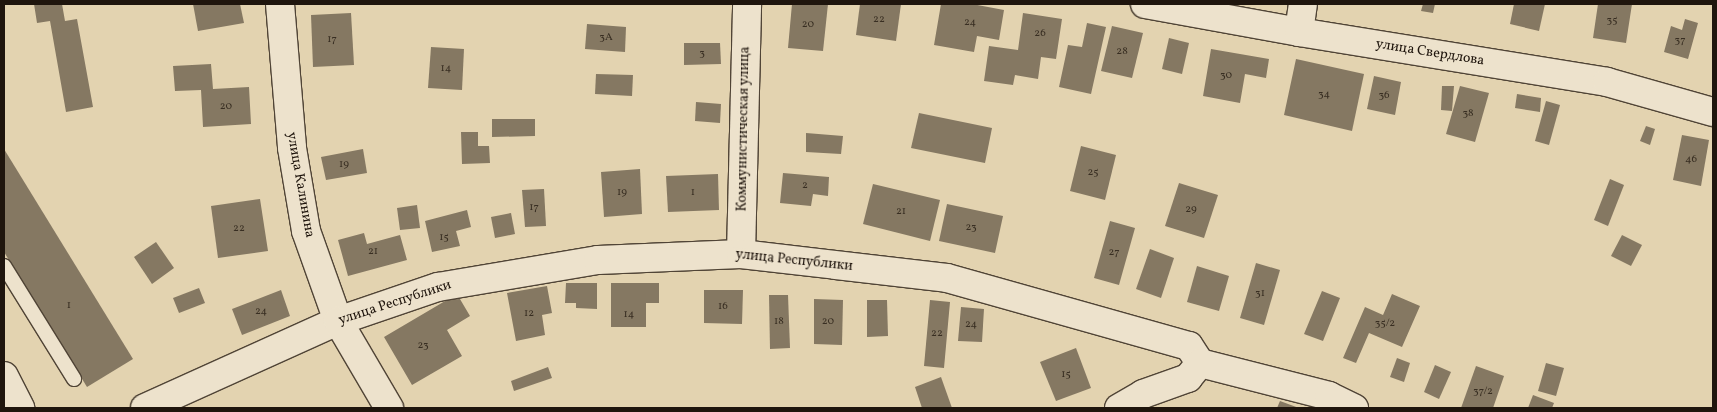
<!DOCTYPE html>
<meta charset="utf-8">
<style>
body{margin:0}
#map{position:relative;width:1717px;height:412px;overflow:hidden;background:#e3d3b0;font-family:Vollkorn,serif}
div>[style]{position:absolute}
.building>*{inset:0;background:#857862}
.roads{filter:drop-shadow(1px 0 #504436) drop-shadow(-1px 0 #504436) drop-shadow(0 1px #504436) drop-shadow(0 -1px #504436)}
.lane>*{height:14px;margin:-7px;padding:0 7px;transform-origin:7px;border-radius:7px;background:#ede2cc}
.street>*{height:28px;margin:-14px;padding:0 14px;transform-origin:14px;border-radius:14px;background:#ede2cc}
.secondary>*{height:28px;margin:-14px;padding:0 14px;transform-origin:14px;border-radius:14px;background:#ede2cc}
span{translate:-50% -50%;white-space:nowrap;text-align:center;line-height:1.15;-webkit-text-stroke:5px #ede2cc;paint-order:stroke}
.number-label{font-size:11px;color:#382e22}
.number-label span{-webkit-text-stroke-width:0}
.street-label{font-size:14px;color:#1f150d}
.frame{position:absolute;inset:0;border:5px solid #1f150d;pointer-events:none}
</style>
<div id="map">
<div class="building">
<i style="clip-path:polygon(34px 4px,62px 4px,65px 21px,77px 19px,93px 107px,66px 112px,50px 21px,37px 23px)"></i>
<i style="clip-path:polygon(193px 4px,240px 4px,244px 23px,198px 31px)"></i>
<i style="clip-path:polygon(792px 4px,828px 4px,823px 51px,788px 48px)"></i>
<i style="clip-path:polygon(860px 4px,901px 4px,896px 41px,856px 35px)"></i>
<i style="clip-path:polygon(941px 4px,972px 4px,1004px 10px,999px 40px,977px 36px,974px 52px,934px 45px)"></i>
<i style="clip-path:polygon(1423px 4px,1435px 4px,1433px 13px,1421px 11px)"></i>
<i style="clip-path:polygon(1514px 4px,1545px 4px,1539px 31px,1510px 24px)"></i>
<i style="clip-path:polygon(1598px 4px,1632px 4px,1626px 43px,1593px 38px)"></i>
<i style="clip-path:polygon(351px 13px,354px 65px,313px 67px,311px 15px)"></i>
<i style="clip-path:polygon(1023px 13px,1062px 19px,1056px 59px,1041px 57px,1038px 79px,1015px 75px,1013px 85px,984px 81px,989px 46px,1018px 50px)"></i>
<i style="clip-path:polygon(1685px 19px,1698px 23px,1688px 59px,1664px 52px,1671px 26px,1682px 30px)"></i>
<i style="clip-path:polygon(1087px 23px,1106px 27px,1091px 94px,1059px 87px,1068px 45px,1082px 47px)"></i>
<i style="clip-path:polygon(587px 24px,626px 27px,625px 52px,585px 49px)"></i>
<i style="clip-path:polygon(1112px 26px,1143px 33px,1132px 78px,1101px 71px)"></i>
<i style="clip-path:polygon(1169px 38px,1189px 43px,1182px 74px,1162px 69px)"></i>
<i style="clip-path:polygon(684px 43px,720px 43px,721px 64px,684px 65px)"></i>
<i style="clip-path:polygon(431px 47px,464px 49px,462px 90px,428px 88px)"></i>
<i style="clip-path:polygon(1211px 49px,1269px 59px,1266px 78px,1245px 74px,1240px 103px,1203px 96px)"></i>
<i style="clip-path:polygon(1296px 59px,1364px 74px,1352px 131px,1284px 115px)"></i>
<i style="clip-path:polygon(211px 64px,213px 89px,249px 87px,251px 124px,203px 127px,201px 90px,175px 91px,173px 66px)"></i>
<i style="clip-path:polygon(596px 74px,633px 75px,632px 96px,595px 94px)"></i>
<i style="clip-path:polygon(1374px 76px,1401px 82px,1395px 115px,1367px 109px)"></i>
<i style="clip-path:polygon(1442px 86px,1454px 86px,1452px 111px,1441px 110px)"></i>
<i style="clip-path:polygon(1460px 86px,1489px 93px,1475px 142px,1446px 134px)"></i>
<i style="clip-path:polygon(1517px 94px,1541px 98px,1540px 112px,1515px 108px)"></i>
<i style="clip-path:polygon(1546px 101px,1560px 105px,1549px 145px,1535px 141px)"></i>
<i style="clip-path:polygon(696px 102px,721px 104px,720px 123px,695px 121px)"></i>
<i style="clip-path:polygon(919px 113px,992px 128px,985px 163px,911px 148px)"></i>
<i style="clip-path:polygon(492px 119px,535px 119px,535px 136px,492px 137px)"></i>
<i style="clip-path:polygon(1646px 126px,1655px 129px,1650px 145px,1640px 141px)"></i>
<i style="clip-path:polygon(461px 132px,478px 132px,478px 146px,489px 146px,490px 163px,462px 164px)"></i>
<i style="clip-path:polygon(806px 133px,843px 136px,841px 154px,806px 152px)"></i>
<i style="clip-path:polygon(1682px 135px,1709px 140px,1701px 186px,1673px 180px)"></i>
<i style="clip-path:polygon(1081px 146px,1116px 155px,1105px 200px,1070px 191px)"></i>
<i style="clip-path:polygon(4px 149px,133px 359px,87px 387px,4px 252px)"></i>
<i style="clip-path:polygon(363px 149px,367px 173px,326px 180px,321px 157px)"></i>
<i style="clip-path:polygon(640px 169px,642px 214px,604px 217px,601px 172px)"></i>
<i style="clip-path:polygon(783px 173px,829px 177px,828px 196px,813px 194px,811px 206px,780px 203px)"></i>
<i style="clip-path:polygon(718px 174px,719px 210px,668px 212px,666px 176px)"></i>
<i style="clip-path:polygon(1610px 179px,1624px 185px,1608px 226px,1594px 220px)"></i>
<i style="clip-path:polygon(1179px 183px,1218px 195px,1204px 238px,1165px 226px)"></i>
<i style="clip-path:polygon(873px 184px,940px 200px,930px 241px,863px 224px)"></i>
<i style="clip-path:polygon(544px 189px,546px 226px,525px 227px,522px 190px)"></i>
<i style="clip-path:polygon(260px 199px,268px 251px,218px 258px,211px 206px)"></i>
<i style="clip-path:polygon(947px 204px,1003px 216px,995px 253px,939px 241px)"></i>
<i style="clip-path:polygon(417px 205px,420px 228px,400px 230px,397px 208px)"></i>
<i style="clip-path:polygon(467px 210px,471px 227px,456px 231px,460px 246px,432px 252px,425px 221px)"></i>
<i style="clip-path:polygon(511px 213px,515px 234px,495px 238px,491px 217px)"></i>
<i style="clip-path:polygon(1110px 221px,1135px 228px,1119px 285px,1094px 278px)"></i>
<i style="clip-path:polygon(364px 233px,367px 244px,400px 235px,407px 260px,348px 276px,338px 240px)"></i>
<i style="clip-path:polygon(1622px 235px,1642px 245px,1631px 266px,1611px 256px)"></i>
<i style="clip-path:polygon(156px 242px,174px 268px,152px 284px,134px 257px)"></i>
<i style="clip-path:polygon(1150px 249px,1174px 258px,1161px 298px,1136px 289px)"></i>
<i style="clip-path:polygon(1256px 263px,1280px 270px,1264px 325px,1240px 318px)"></i>
<i style="clip-path:polygon(1197px 266px,1229px 276px,1219px 311px,1187px 302px)"></i>
<i style="clip-path:polygon(566px 283px,597px 283px,597px 309px,576px 308px,576px 303px,565px 303px)"></i>
<i style="clip-path:polygon(611px 283px,659px 283px,659px 303px,646px 303px,646px 327px,611px 327px)"></i>
<i style="clip-path:polygon(547px 286px,552px 313px,542px 315px,545px 335px,516px 341px,507px 293px)"></i>
<i style="clip-path:polygon(199px 288px,205px 303px,179px 313px,173px 298px)"></i>
<i style="clip-path:polygon(281px 290px,290px 316px,242px 335px,232px 309px)"></i>
<i style="clip-path:polygon(704px 290px,743px 290px,742px 324px,704px 323px)"></i>
<i style="clip-path:polygon(1322px 291px,1340px 298px,1323px 341px,1304px 334px)"></i>
<i style="clip-path:polygon(457px 294px,470px 316px,447px 330px,462px 356px,412px 385px,384px 337px)"></i>
<i style="clip-path:polygon(1392px 294px,1420px 306px,1402px 347px,1369px 333px,1356px 363px,1343px 358px,1365px 307px,1383px 315px)"></i>
<i style="clip-path:polygon(769px 295px,788px 295px,790px 348px,770px 349px)"></i>
<i style="clip-path:polygon(814px 299px,843px 300px,842px 345px,814px 344px)"></i>
<i style="clip-path:polygon(867px 300px,887px 300px,888px 336px,867px 337px)"></i>
<i style="clip-path:polygon(930px 300px,950px 302px,944px 368px,924px 366px)"></i>
<i style="clip-path:polygon(961px 307px,984px 309px,982px 342px,958px 341px)"></i>
<i style="clip-path:polygon(1076px 348px,1091px 388px,1056px 401px,1040px 362px)"></i>
<i style="clip-path:polygon(1397px 358px,1410px 363px,1404px 382px,1390px 377px)"></i>
<i style="clip-path:polygon(1546px 363px,1564px 368px,1556px 396px,1538px 391px)"></i>
<i style="clip-path:polygon(1435px 365px,1451px 372px,1439px 399px,1424px 392px)"></i>
<i style="clip-path:polygon(1476px 366px,1504px 376px,1493px 408px,1461px 408px)"></i>
<i style="clip-path:polygon(548px 367px,552px 378px,514px 391px,511px 381px)"></i>
<i style="clip-path:polygon(941px 377px,952px 408px,922px 408px,915px 387px)"></i>
<i style="clip-path:polygon(1533px 395px,1554px 403px,1552px 408px,1528px 408px)"></i>
<i style="clip-path:polygon(1280px 401px,1299px 408px,1277px 408px)"></i>
</div>
<div class="roads">
<div class="lane">
<i style="left:4px;top:266px;width:133px;rotate:58.2deg"></i>
</div>
<div class="street">
<i style="left:1145px;top:4px;width:157px;rotate:10.3deg"></i>
<i style="left:1299px;top:32px;width:312px;rotate:9.2deg"></i>
<i style="left:1607px;top:82px;width:110px;rotate:15.8deg"></i>
<i style="left:1299px;top:32px;width:28px;rotate:-82deg"></i>
<i style="left:741px;top:254px;width:250px;rotate:-88.6deg"></i>
<i style="left:4px;top:376px;width:36px;rotate:63deg"></i>
<i style="left:145px;top:408px;width:212px;rotate:-24.3deg"></i>
<i style="left:338px;top:321px;width:106px;rotate:-18.8deg"></i>
<i style="left:438px;top:287px;width:162px;rotate:-9.6deg"></i>
<i style="left:598px;top:260px;width:143px;rotate:-2.4deg"></i>
<i style="left:741px;top:254px;width:207px;rotate:6.6deg"></i>
<i style="left:947px;top:278px;width:251px;rotate:15.7deg"></i>
<i style="left:1189px;top:346px;width:20px;rotate:57deg"></i>
<i style="left:1200px;top:363px;width:133px;rotate:14.3deg"></i>
<i style="left:1329px;top:396px;width:28px;rotate:26deg"></i>
<i style="left:1119px;top:408px;width:28px;rotate:-30deg"></i>
<i style="left:1143px;top:394px;width:48px;rotate:-19.6deg"></i>
<i style="left:1188px;top:378px;width:19px;rotate:-51deg"></i>
</div>
<div class="secondary">
<i style="left:280px;top:4px;width:144px;rotate:85.2deg"></i>
<i style="left:292px;top:148px;width:84px;rotate:80.4deg"></i>
<i style="left:306px;top:231px;width:96px;rotate:70.4deg"></i>
<i style="left:338px;top:321px;width:101px;rotate:59.6deg"></i>
</div>
</div>
<div class="number-label">
<span style="left:879px;top:20px">22</span>
<span style="left:1612px;top:21px">35</span>
<span style="left:970px;top:23px">24</span>
<span style="left:808px;top:25px">20</span>
<span style="left:1040px;top:34px">26</span>
<span style="left:606px;top:38px">3А</span>
<span style="left:332px;top:40px">17</span>
<span style="left:1680px;top:41px">37</span>
<span style="left:1122px;top:52px">28</span>
<span style="left:702px;top:54px">3</span>
<span style="left:446px;top:69px">14</span>
<span style="left:1226px;top:76px">30</span>
<span style="left:1324px;top:95px">34</span>
<span style="left:1384px;top:96px">36</span>
<span style="left:226px;top:107px">20</span>
<span style="left:1468px;top:114px">38</span>
<span style="left:1691px;top:160px">46</span>
<span style="left:344px;top:165px">19</span>
<span style="left:1093px;top:173px">25</span>
<span style="left:805px;top:186px">2</span>
<span style="left:622px;top:193px">19</span>
<span style="left:693px;top:193px">1</span>
<span style="left:534px;top:208px">17</span>
<span style="left:1191px;top:210px">29</span>
<span style="left:901px;top:212px">21</span>
<span style="left:971px;top:228px">23</span>
<span style="left:239px;top:229px">22</span>
<span style="left:444px;top:238px">15</span>
<span style="left:373px;top:252px">21</span>
<span style="left:1114px;top:253px">27</span>
<span style="left:1260px;top:294px">31</span>
<span style="left:69px;top:306px">1</span>
<span style="left:723px;top:307px">16</span>
<span style="left:261px;top:312px">24</span>
<span style="left:529px;top:314px">12</span>
<span style="left:629px;top:315px">14</span>
<span style="left:779px;top:322px">18</span>
<span style="left:828px;top:322px">20</span>
<span style="left:1385px;top:324px">35/2</span>
<span style="left:971px;top:325px">24</span>
<span style="left:937px;top:334px">22</span>
<span style="left:423px;top:346px">23</span>
<span style="left:1066px;top:375px">15</span>
<span style="left:1483px;top:392px">37/2</span>
</div>
<div class="street-label">
<span style="left:1430px;top:53px;rotate:9deg">улица Свердлова</span>
<span style="left:744px;top:129px;rotate:-89deg">Коммунистическая улица</span>
<span style="left:300px;top:185px;rotate:80deg">улица Калинина</span>
<span style="left:794px;top:261px;rotate:6deg">улица Республики</span>
<span style="left:395px;top:303px;rotate:-18deg">улица Республики</span>
</div>
<div class="frame"></div>
</div>
